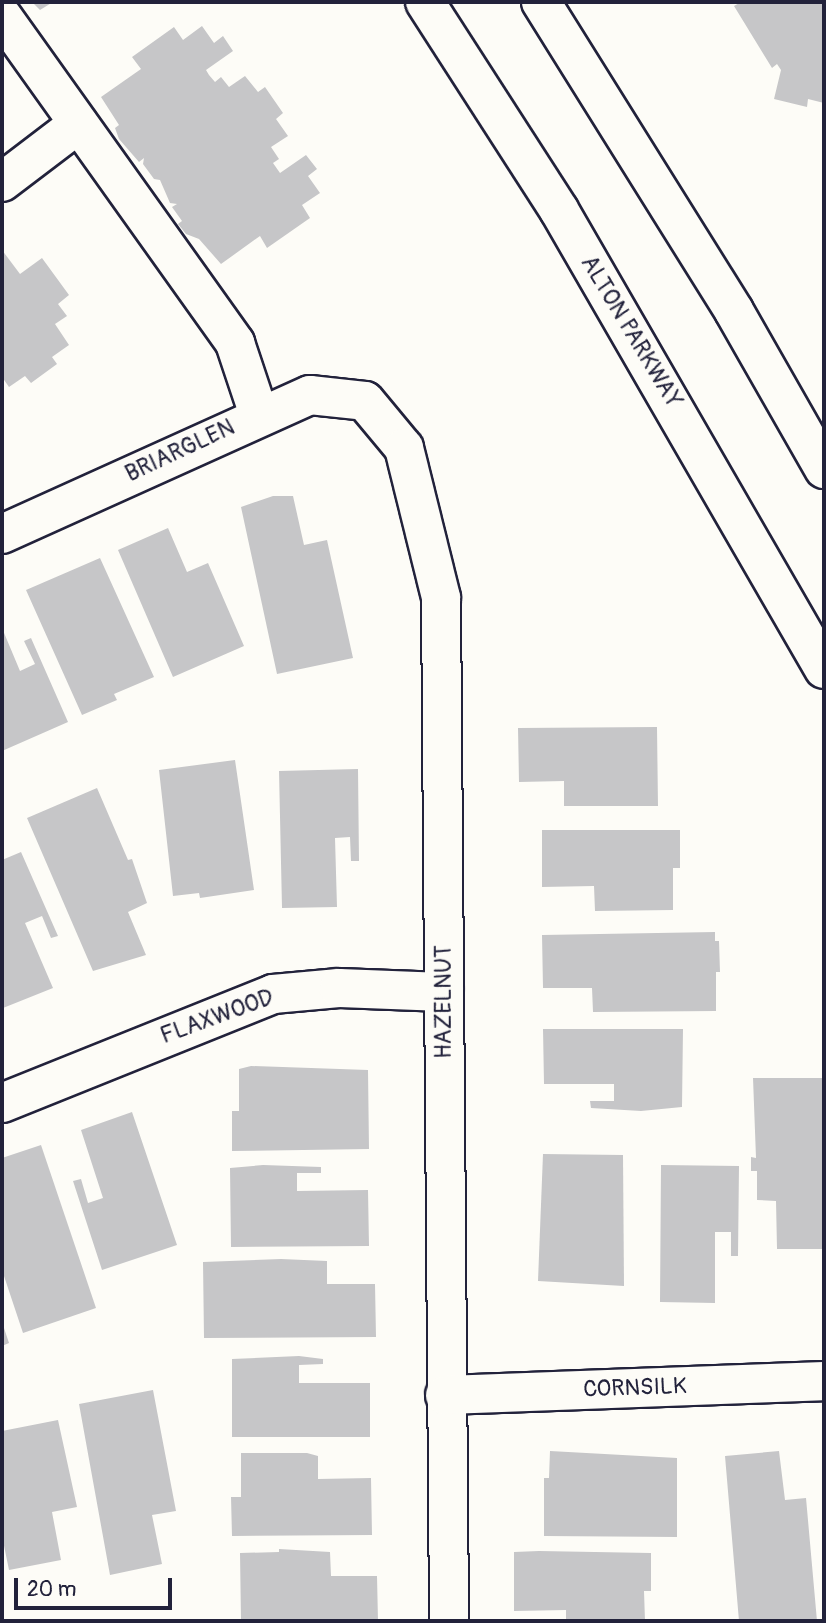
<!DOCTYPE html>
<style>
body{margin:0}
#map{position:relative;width:826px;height:1623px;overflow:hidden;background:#fdfcf7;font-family:Pangolin,sans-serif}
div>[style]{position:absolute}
.building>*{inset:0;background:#c6c6c8}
.roads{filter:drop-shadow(2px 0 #22223b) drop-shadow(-2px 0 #22223b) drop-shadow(0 2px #22223b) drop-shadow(0 -2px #22223b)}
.minor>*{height:38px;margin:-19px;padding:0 19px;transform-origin:19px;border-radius:19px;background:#fdfcf7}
.major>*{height:38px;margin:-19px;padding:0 19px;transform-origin:19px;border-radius:19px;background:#fdfcf7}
span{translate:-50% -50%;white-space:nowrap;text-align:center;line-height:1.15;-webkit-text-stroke:7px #fdfcf7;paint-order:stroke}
.street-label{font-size:23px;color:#22223b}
.frame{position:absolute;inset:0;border:4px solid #22223b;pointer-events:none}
.scale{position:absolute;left:14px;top:1578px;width:158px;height:32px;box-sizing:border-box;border:4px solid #22223b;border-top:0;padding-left:9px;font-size:21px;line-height:24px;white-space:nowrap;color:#22223b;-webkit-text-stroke:5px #fdfcf7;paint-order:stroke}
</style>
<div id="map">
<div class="building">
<i style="clip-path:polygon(32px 2px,53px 2px,40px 10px)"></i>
<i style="clip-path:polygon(741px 2px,824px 2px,824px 103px,808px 99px,807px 107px,774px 99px,781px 70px,777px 64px,772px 68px,734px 6px)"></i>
<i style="clip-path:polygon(202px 26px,214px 43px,223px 36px,233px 51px,206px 70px,209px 75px,215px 82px,221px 77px,229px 87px,245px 76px,258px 92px,265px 87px,283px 113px,276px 119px,288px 136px,271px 147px,279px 159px,273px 163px,280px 173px,306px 155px,317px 169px,308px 176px,320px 193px,302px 205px,310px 218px,267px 248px,260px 236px,221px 264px,199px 239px,186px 234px,178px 224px,182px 221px,172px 207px,177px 204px,170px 203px,160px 180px,154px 179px,143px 164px,144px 158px,139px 162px,119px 139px,115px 128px,119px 125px,101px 97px,141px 69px,132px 57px,174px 27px,183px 40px)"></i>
<i style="clip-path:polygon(2px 250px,20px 274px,42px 258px,69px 295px,58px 304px,67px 316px,55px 324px,69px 345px,52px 357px,57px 364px,31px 383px,25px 376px,9px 387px,2px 377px)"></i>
<i style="clip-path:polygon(273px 496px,293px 496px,304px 545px,327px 540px,353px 658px,277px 674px,241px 507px)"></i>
<i style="clip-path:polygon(168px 528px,187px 572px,208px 563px,244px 646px,173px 677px,118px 550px)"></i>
<i style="clip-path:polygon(100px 558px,154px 677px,114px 694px,117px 700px,82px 715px,26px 590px)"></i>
<i style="clip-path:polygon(2px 628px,20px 671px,35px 664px,24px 641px,31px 638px,68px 722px,2px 751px)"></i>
<i style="clip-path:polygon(657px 727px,658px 806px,564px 806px,564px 781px,519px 782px,518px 728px)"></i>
<i style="clip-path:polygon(235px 760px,254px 890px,200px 898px,199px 893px,173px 896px,159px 770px)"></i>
<i style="clip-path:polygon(358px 769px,359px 861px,351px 861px,350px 837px,335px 838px,337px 907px,282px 908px,279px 771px)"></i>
<i style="clip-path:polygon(97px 788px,128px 860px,132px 859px,147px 903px,128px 912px,146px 955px,93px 971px,27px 818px)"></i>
<i style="clip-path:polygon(542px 830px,680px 830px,680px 868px,673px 868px,673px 910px,595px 911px,594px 886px,542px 887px)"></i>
<i style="clip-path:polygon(21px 852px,58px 936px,51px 938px,42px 916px,25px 923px,53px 988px,3px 1008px,2px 860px)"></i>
<i style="clip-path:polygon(715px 932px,715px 941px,719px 941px,720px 972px,716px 972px,716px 1011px,593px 1012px,592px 988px,543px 988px,542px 935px)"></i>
<i style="clip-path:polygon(543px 1029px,683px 1029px,682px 1107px,641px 1111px,591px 1108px,590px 1101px,614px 1101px,614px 1084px,544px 1084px)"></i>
<i style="clip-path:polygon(251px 1066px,368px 1070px,369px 1149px,232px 1151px,232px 1111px,239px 1111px,239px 1069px)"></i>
<i style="clip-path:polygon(753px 1078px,824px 1078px,824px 1249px,777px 1249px,776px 1201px,757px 1200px,757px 1171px,751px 1171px,751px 1157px,756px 1158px)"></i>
<i style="clip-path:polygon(132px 1112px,177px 1245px,102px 1270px,73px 1181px,81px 1179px,88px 1203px,103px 1198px,81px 1130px)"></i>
<i style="clip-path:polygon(41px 1145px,96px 1308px,23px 1333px,2px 1270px,2px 1158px)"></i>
<i style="clip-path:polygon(543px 1154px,623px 1155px,624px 1286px,538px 1281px)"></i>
<i style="clip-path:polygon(263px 1165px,321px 1167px,321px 1173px,297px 1173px,297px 1191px,368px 1190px,369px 1246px,231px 1247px,230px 1168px)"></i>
<i style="clip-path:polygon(661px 1165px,739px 1166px,738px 1256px,731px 1256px,731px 1232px,715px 1232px,715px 1303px,660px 1302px)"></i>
<i style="clip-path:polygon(281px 1259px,327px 1261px,327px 1284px,375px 1284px,376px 1337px,204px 1338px,203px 1262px)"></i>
<i style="clip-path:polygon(2px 1322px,9px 1343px,2px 1346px)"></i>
<i style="clip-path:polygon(299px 1356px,323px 1359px,323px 1364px,299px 1365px,299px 1383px,370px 1383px,370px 1437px,232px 1437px,232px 1359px)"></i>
<i style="clip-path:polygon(153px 1390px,176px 1511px,152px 1515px,162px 1564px,110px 1575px,79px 1404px)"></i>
<i style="clip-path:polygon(58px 1420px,77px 1507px,52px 1512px,61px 1560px,9px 1570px,2px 1536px,2px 1431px)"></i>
<i style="clip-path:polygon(550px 1451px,677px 1458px,677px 1537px,544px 1536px,544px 1478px,549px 1478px)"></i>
<i style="clip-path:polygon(779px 1451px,785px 1500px,806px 1498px,817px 1621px,739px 1621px,725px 1456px)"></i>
<i style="clip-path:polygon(241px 1453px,307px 1453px,318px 1456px,318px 1479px,371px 1478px,372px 1535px,232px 1536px,231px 1497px,241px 1497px)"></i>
<i style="clip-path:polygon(279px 1549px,330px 1552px,331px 1576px,377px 1576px,378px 1621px,241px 1621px,240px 1553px,279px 1552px)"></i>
<i style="clip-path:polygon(539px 1551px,651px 1553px,651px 1591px,644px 1591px,645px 1621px,566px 1621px,566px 1610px,514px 1611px,514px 1552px)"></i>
</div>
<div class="roads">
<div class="minor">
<i style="left:2px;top:16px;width:402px;rotate:54.5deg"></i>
<i style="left:235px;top:343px;width:76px;rotate:71.6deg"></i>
<i style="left:2px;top:182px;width:96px;rotate:-37.3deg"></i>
<i style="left:2px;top:534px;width:338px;rotate:-24.3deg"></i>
<i style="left:310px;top:395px;width:55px;rotate:6.2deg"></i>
<i style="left:365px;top:401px;width:61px;rotate:50.3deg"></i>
<i style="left:404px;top:448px;width:154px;rotate:76.1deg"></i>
<i style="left:441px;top:598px;width:1023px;rotate:89.55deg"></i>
<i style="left:2px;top:1103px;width:292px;rotate:-21.9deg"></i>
<i style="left:273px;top:994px;width:66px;rotate:-5.2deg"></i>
<i style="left:339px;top:988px;width:105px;rotate:2.2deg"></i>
<i style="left:445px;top:1395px;width:379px;rotate:-2.1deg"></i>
</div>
<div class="major">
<i style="left:425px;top:2px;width:247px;rotate:57.2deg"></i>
<i style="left:559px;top:210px;width:530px;rotate:60deg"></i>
<i style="left:541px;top:2px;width:364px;rotate:58deg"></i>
<i style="left:734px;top:311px;width:182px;rotate:60.3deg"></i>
</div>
</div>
<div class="street-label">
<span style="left:631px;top:332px;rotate:59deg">ALTON PARKWAY</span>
<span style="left:180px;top:451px;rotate:-25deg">BRIARGLEN</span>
<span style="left:444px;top:1002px;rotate:-90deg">HAZELNUT</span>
<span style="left:217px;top:1017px;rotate:-20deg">FLAXWOOD</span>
<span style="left:635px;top:1388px;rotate:-2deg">CORNSILK</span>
</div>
<div class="frame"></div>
<div class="scale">20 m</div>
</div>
